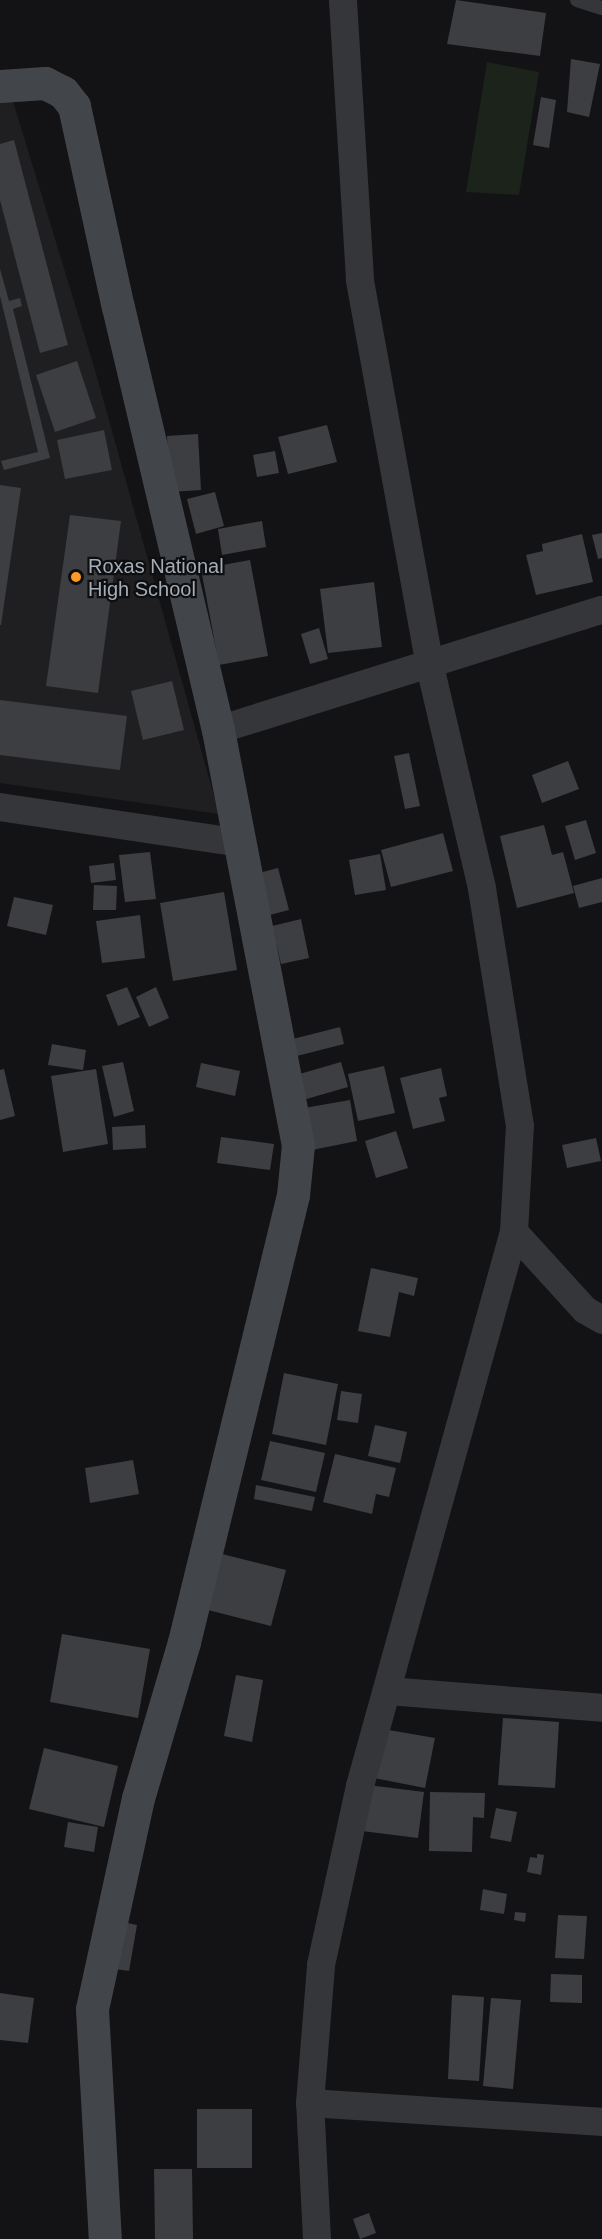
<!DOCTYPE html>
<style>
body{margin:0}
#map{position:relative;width:602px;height:2239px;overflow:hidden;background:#131315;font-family:Helvetica,sans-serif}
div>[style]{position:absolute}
.built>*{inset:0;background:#1f1f22}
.green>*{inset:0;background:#1b231b}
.building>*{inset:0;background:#3d3e42}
.lane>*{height:14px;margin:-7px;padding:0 7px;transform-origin:7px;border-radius:7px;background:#34363a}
.street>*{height:28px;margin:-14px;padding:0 14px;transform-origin:14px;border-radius:14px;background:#34363a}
.secondary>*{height:33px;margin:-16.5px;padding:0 16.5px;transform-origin:16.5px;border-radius:16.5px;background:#42454a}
.dots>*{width:16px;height:16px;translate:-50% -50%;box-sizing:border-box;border:3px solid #0e0e10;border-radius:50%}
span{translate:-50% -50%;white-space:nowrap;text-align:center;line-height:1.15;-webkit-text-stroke:4.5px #0e0e10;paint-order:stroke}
.poi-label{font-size:20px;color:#a4acb6}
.left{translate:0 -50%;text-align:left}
</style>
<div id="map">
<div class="built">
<i style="clip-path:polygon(9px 88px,95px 370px,219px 814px,0 783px,0 89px)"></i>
</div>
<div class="green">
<i style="clip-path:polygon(487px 62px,539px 72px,519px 195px,466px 192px)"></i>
</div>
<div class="building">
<i style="clip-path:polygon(456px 0,546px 13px,540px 56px,447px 44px)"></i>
<i style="clip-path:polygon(571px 59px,600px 64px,589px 117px,567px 112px)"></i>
<i style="clip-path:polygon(541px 97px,556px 100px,549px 148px,533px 145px)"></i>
<i style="clip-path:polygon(14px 140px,68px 345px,40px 353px,0 200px,0 144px)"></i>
<i style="clip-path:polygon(0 269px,9px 301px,20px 298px,22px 306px,13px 309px,50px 458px,4px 470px,1px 461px,38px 452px,0 296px)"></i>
<i style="clip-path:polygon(77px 361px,96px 418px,55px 432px,36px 375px)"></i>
<i style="clip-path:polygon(327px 425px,337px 462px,288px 474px,278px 437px)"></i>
<i style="clip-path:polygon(104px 430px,112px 470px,65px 479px,57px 440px)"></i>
<i style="clip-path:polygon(198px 434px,201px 490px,170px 492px,167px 436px)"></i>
<i style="clip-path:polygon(275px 451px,279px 473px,257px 477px,253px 455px)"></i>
<i style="clip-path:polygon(0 485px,21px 488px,1px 625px,0 625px)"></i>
<i style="clip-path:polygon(215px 492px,224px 526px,196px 534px,187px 499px)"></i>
<i style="clip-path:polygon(70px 515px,121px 521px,98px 693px,46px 686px)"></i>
<i style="clip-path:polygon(262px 521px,266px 547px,222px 555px,218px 529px)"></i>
<i style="clip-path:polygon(602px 533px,602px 558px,598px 559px,592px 535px)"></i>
<i style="clip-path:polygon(582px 534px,593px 582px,536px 595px,526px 555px,543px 551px,542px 544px)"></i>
<i style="clip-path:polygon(250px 560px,268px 656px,219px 665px,201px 569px)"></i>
<i style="clip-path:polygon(374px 582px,382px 647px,328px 653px,320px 589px)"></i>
<i style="clip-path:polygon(319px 628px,328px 659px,310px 664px,301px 634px)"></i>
<i style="clip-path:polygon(172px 681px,184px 730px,143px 740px,131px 691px)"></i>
<i style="clip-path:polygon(0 700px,127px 716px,120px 770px,0 755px)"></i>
<i style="clip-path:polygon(409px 753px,420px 806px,405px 809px,394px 756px)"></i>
<i style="clip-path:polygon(568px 761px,579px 789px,542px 803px,532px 775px)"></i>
<i style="clip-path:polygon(586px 820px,596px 853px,575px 860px,565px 826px)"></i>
<i style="clip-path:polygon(544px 825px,552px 855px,563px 852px,574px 893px,517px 908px,500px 836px)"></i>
<i style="clip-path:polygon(443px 833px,453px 871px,391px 887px,381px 850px)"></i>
<i style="clip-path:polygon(150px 852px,156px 899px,125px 902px,119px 855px)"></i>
<i style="clip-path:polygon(380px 854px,386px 890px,355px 895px,349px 860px)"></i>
<i style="clip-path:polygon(114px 863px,116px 880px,91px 883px,89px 866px)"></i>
<i style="clip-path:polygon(278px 868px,289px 910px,262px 917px,251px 875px)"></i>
<i style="clip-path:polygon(602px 878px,602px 902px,579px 908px,573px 886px)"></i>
<i style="clip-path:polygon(94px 885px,117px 886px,116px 910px,93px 910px)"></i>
<i style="clip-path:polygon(224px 892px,237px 970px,173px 981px,160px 903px)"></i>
<i style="clip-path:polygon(14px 897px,53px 905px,46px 935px,7px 926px)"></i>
<i style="clip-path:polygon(140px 915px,145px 958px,102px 963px,96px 921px)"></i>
<i style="clip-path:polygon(301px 919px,309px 958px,281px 964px,272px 926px)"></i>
<i style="clip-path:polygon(127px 987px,140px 1017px,118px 1026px,106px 995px)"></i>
<i style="clip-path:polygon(156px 987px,169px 1018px,149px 1027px,136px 997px)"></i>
<i style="clip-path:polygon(340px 1027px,344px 1044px,293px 1057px,289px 1040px)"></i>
<i style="clip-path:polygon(52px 1044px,86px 1050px,83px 1070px,48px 1065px)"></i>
<i style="clip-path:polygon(123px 1062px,134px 1111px,114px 1117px,102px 1066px)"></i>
<i style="clip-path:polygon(341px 1062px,348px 1087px,303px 1100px,296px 1075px)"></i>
<i style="clip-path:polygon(201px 1063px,240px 1071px,235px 1096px,196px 1087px)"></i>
<i style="clip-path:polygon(384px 1066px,395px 1113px,358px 1121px,348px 1074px)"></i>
<i style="clip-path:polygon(441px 1068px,447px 1096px,439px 1098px,445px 1121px,413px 1129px,400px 1078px)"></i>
<i style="clip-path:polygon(4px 1069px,15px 1116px,0 1120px,0 1070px)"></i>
<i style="clip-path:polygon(96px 1069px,108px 1144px,63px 1152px,51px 1076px)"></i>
<i style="clip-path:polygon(350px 1100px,357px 1141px,312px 1150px,304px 1108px)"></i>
<i style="clip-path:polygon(145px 1125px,146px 1148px,113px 1150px,112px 1127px)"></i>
<i style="clip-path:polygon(396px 1131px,408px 1168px,376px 1178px,365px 1141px)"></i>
<i style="clip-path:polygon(221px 1137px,274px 1144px,270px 1170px,217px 1163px)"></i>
<i style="clip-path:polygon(596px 1138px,601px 1161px,567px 1168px,562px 1145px)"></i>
<i style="clip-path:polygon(371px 1268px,418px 1278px,414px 1296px,399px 1292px,390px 1337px,358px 1331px)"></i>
<i style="clip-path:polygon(284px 1373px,338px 1384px,326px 1445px,272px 1434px)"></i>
<i style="clip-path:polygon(341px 1391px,362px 1394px,358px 1423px,337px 1420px)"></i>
<i style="clip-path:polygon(375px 1425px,407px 1432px,400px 1463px,368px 1456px)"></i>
<i style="clip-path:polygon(270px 1441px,325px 1453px,316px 1492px,261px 1480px)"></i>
<i style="clip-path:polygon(335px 1454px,396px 1468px,389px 1497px,376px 1494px,372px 1514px,323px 1502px)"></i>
<i style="clip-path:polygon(133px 1460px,139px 1494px,90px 1503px,85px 1468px)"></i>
<i style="clip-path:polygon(256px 1485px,315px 1497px,312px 1511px,254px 1499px)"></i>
<i style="clip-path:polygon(222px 1554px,286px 1570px,271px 1626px,208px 1610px)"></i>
<i style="clip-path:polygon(62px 1634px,150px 1649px,138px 1718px,50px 1702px)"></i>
<i style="clip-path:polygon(236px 1675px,263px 1680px,252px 1742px,224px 1736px)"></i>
<i style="clip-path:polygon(503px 1718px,559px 1722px,555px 1788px,498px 1785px)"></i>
<i style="clip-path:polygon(383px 1729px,435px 1738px,425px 1788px,374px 1778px)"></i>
<i style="clip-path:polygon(44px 1748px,118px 1766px,104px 1827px,29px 1809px)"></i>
<i style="clip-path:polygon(368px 1785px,424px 1792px,418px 1838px,362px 1831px)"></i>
<i style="clip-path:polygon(430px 1792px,485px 1793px,484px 1818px,473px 1817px,472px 1852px,429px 1851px)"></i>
<i style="clip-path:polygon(496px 1808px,517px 1812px,511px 1842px,490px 1838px)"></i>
<i style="clip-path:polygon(68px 1822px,98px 1827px,94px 1852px,64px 1847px)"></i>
<i style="clip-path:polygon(537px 1854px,544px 1855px,541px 1875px,527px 1872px,530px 1857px,537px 1858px)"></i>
<i style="clip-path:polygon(483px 1889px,507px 1894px,504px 1914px,480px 1910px)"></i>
<i style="clip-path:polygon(515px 1912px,526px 1913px,525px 1922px,514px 1920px)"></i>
<i style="clip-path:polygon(558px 1915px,587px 1916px,584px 1959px,555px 1958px)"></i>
<i style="clip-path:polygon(123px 1922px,137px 1925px,129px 1971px,115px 1969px)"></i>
<i style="clip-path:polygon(551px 1974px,582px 1975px,582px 2003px,550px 2002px)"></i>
<i style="clip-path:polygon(0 1993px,34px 1998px,28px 2043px,0 2040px)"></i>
<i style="clip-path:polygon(452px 1995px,484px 1997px,479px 2081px,448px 2079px)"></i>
<i style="clip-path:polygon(491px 1998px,521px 2000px,513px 2089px,483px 2086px)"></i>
<i style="clip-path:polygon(197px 2109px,252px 2109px,252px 2168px,197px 2168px)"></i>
<i style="clip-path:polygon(154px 2169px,192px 2169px,193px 2239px,155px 2239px)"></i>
<i style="clip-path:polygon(369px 2213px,376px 2233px,360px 2239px,353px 2219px)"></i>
</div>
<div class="lane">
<i style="left:577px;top:0;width:26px;rotate:18deg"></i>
</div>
<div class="street">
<i style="left:218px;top:730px;width:402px;rotate:-17.4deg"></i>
<i style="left:0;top:807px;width:243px;rotate:8.5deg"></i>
<i style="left:514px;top:1232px;width:105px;rotate:47.7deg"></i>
<i style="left:585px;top:1310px;width:20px;rotate:30deg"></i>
<i style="left:388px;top:1691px;width:215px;rotate:4.5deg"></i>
<i style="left:310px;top:2103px;width:293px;rotate:3.7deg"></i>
<i style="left:317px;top:2239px;width:136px;rotate:-92.9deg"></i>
<i style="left:310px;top:2103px;width:138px;rotate:-85.4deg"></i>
<i style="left:321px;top:1965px;width:183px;rotate:-77.7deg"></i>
<i style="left:360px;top:1786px;width:575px;rotate:-74.47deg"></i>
<i style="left:514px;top:1232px;width:106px;rotate:-86.8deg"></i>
<i style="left:520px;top:1126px;width:241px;rotate:-99.1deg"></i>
<i style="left:482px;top:888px;width:228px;rotate:-103.2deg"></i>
<i style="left:430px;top:666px;width:393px;rotate:-100.3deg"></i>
<i style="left:360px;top:279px;width:280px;rotate:-93.5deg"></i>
</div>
<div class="secondary">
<i style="left:0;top:86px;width:45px;rotate:-3.8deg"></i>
<i style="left:45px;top:83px;width:20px;rotate:27deg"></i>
<i style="left:63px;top:92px;width:18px;rotate:52deg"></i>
<i style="left:74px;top:106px;width:206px;rotate:77.7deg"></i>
<i style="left:118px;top:307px;width:435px;rotate:76.7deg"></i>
<i style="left:218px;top:730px;width:423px;rotate:79.1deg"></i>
<i style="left:298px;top:1145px;width:50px;rotate:95.7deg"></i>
<i style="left:293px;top:1195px;width:460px;rotate:103.7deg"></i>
<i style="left:184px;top:1642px;width:163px;rotate:106.4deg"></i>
<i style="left:138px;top:1798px;width:216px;rotate:102.3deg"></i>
<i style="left:92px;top:2009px;width:230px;rotate:86.8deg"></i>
</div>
<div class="dots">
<i style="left:76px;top:577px;background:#fe9a22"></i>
</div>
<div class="poi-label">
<span class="left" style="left:88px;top:578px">Roxas National<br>High School</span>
</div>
</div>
